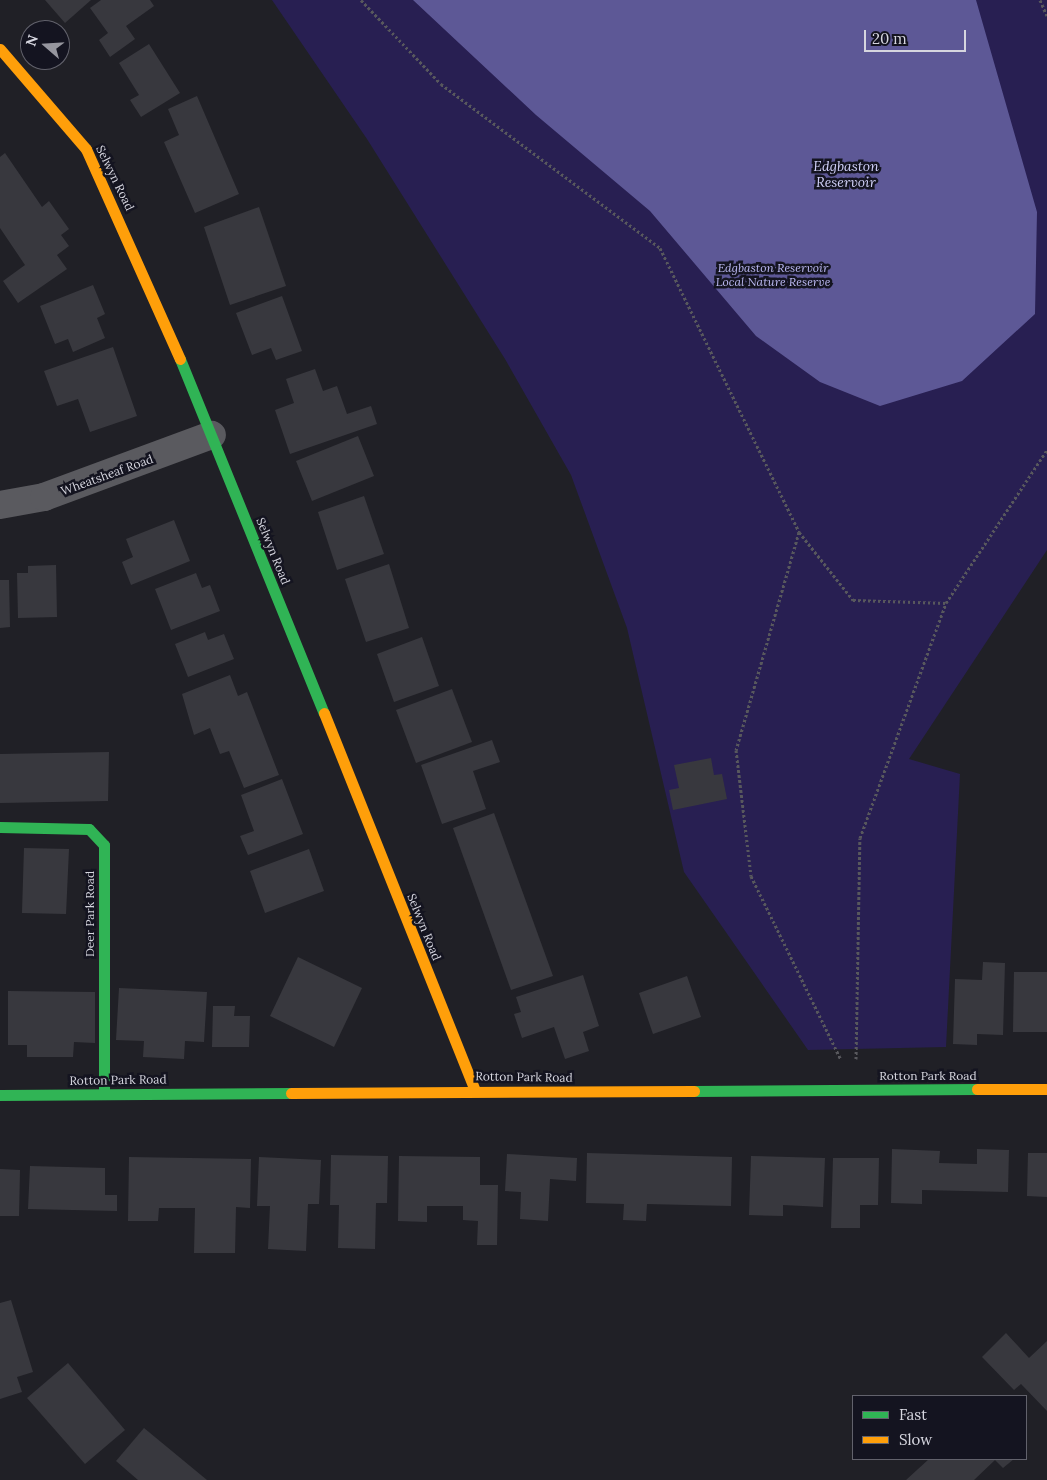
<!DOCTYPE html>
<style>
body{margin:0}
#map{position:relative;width:1047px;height:1480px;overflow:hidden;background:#202026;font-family:Lora,serif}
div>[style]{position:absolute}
.green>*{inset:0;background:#281f52}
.water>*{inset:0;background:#5d5896}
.building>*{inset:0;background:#38383e}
.path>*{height:3px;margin-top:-1.5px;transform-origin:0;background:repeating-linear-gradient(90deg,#58585d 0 2.5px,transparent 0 5px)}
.street>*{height:28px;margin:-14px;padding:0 14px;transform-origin:14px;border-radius:14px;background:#5a5a5f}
.fast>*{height:11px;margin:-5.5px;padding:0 5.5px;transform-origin:5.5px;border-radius:5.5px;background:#30b455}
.slow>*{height:11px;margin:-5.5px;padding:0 5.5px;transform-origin:5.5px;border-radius:5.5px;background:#ff9f0a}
span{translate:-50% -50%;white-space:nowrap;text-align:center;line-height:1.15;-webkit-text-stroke:5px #141420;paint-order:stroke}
.street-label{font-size:12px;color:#d6d6df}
.park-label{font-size:12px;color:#bbb9f2;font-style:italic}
.water-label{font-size:14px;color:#cfcff6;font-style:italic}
.legend{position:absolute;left:852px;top:1395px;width:175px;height:65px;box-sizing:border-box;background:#141420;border:1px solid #62626c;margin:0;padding:6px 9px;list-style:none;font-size:15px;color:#d6d6df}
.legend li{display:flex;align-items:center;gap:10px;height:25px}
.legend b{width:25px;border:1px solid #62626c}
.north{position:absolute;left:20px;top:20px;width:50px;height:50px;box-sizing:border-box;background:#141420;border:1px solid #62626c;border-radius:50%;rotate:289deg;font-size:14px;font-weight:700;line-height:20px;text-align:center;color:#d6d6df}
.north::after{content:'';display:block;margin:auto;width:18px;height:22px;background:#96969e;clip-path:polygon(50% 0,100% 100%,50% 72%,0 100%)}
.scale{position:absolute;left:864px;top:30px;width:102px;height:22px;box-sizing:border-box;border:2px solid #d6d6df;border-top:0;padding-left:6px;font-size:15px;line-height:18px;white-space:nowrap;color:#d6d6df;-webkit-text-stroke:4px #141420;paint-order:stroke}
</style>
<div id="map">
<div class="green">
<i style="clip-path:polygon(272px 0,1047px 0,1047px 550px,909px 759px,960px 774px,946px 1047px,808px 1050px,684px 872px,627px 628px,571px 475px,505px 359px,367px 139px)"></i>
</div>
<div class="water">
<i style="clip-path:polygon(413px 0,976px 0,1037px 212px,1035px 314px,962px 381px,880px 406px,820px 382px,756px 336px,650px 211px,536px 115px)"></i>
</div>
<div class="building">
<i style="clip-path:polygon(45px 0,91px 0,65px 23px)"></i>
<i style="clip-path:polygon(101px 0,150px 0,154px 6px,126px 26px,135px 39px,110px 57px,99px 40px,108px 33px,90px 8px)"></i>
<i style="clip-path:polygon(149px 44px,180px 93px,141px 117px,130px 100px,139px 95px,119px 63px)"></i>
<i style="clip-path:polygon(197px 96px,239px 194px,195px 213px,164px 142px,179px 135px,168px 109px)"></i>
<i style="clip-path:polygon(5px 153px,42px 207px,49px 201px,69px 229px,61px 235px,69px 246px,57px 255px,67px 269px,18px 303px,3px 281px,25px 265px,0 228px,0 157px)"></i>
<i style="clip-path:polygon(259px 207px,286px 286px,230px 305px,204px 227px)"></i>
<i style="clip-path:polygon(93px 285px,105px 314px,97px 318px,105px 338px,73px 352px,68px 339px,55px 344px,40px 306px)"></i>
<i style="clip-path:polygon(282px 296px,302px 351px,276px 360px,271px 348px,252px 355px,236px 313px)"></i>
<i style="clip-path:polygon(113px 347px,137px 416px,90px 432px,78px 399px,57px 406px,44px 371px)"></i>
<i style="clip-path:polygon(315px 369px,323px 391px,337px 386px,347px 414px,371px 406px,377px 424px,290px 454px,275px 410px,294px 403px,286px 379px)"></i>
<i style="clip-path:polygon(358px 436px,374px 476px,312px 501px,296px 461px)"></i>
<i style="clip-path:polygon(364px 496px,384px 554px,337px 570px,318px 512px)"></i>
<i style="clip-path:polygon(174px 520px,190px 561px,131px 585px,122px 562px,133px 557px,126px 539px)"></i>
<i style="clip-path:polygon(389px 564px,409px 628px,366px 642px,345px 579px)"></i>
<i style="clip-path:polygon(56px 565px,57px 617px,18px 618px,17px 573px,28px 573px,28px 566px)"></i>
<i style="clip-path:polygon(196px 573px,202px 588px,210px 585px,220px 611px,171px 630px,155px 589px)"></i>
<i style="clip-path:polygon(0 580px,9px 580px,10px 627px,0 628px)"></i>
<i style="clip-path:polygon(205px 632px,208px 640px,224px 634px,234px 659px,188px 677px,175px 644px)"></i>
<i style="clip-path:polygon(422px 637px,439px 686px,394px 702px,377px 654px)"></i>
<i style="clip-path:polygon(230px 675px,238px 696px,247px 692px,279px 775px,244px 788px,229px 751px,220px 754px,210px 728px,194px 735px,182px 694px)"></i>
<i style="clip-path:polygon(452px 689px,472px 742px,416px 763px,396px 710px)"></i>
<i style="clip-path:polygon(492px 740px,500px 762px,473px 771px,486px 809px,442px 824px,421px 765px)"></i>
<i style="clip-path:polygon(109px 752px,108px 801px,0 803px,0 754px)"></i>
<i style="clip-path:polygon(711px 758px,714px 775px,722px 774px,727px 799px,673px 810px,669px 790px,679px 788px,674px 765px)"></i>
<i style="clip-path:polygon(282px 779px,303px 834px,248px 855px,240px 836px,254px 831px,241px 795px)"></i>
<i style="clip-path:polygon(494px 813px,553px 976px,511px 990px,453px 828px)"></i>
<i style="clip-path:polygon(24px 848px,69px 849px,66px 914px,22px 913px)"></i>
<i style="clip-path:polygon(309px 849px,324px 891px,265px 913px,250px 871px)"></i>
<i style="clip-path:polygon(298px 957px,362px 988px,334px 1047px,270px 1016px)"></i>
<i style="clip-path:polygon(983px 962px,1005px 963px,1003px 1035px,977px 1034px,977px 1045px,953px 1044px,955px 979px,982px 980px)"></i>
<i style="clip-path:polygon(1014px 972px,1047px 972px,1047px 1032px,1013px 1032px)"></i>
<i style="clip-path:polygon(583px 975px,599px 1026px,583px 1032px,589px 1051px,565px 1059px,554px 1027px,522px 1038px,514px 1014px,521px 1012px,516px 997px)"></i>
<i style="clip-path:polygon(687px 976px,701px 1017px,653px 1034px,639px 993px)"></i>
<i style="clip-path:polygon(119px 988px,207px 992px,204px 1042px,185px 1041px,184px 1059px,143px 1057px,144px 1041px,116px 1040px)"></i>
<i style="clip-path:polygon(8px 991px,95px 992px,95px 1043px,74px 1042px,73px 1057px,27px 1057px,27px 1045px,8px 1045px)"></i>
<i style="clip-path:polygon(213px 1006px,235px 1006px,234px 1016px,250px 1016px,249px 1047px,212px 1047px)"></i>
<i style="clip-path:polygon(892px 1149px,940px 1151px,939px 1163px,977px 1164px,977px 1149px,1009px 1150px,1008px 1192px,922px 1190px,922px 1204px,891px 1203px)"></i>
<i style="clip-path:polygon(587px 1153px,732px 1157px,731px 1206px,647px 1204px,646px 1221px,623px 1220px,624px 1204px,586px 1203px)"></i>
<i style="clip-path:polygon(1028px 1153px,1047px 1153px,1047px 1197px,1027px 1196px)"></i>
<i style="clip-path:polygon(507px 1154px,577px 1158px,576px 1181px,550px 1179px,548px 1221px,520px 1219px,521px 1192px,505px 1191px)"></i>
<i style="clip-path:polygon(331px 1155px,388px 1156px,387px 1203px,376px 1203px,375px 1249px,338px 1248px,339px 1205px,330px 1205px)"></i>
<i style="clip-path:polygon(399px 1156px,480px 1157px,480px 1185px,498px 1185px,497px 1245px,477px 1245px,478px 1221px,463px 1220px,463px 1206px,427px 1206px,427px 1222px,398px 1221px)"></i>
<i style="clip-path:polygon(751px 1156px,825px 1158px,823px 1207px,783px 1205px,783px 1216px,749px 1215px)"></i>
<i style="clip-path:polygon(129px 1157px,251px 1159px,250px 1208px,236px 1207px,235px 1253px,194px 1253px,195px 1208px,159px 1208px,158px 1221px,128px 1221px)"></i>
<i style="clip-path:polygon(259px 1157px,321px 1160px,319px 1204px,308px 1204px,306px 1251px,268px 1249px,270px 1206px,257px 1206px)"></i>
<i style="clip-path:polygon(833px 1158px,879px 1158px,878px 1205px,860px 1205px,860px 1228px,831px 1228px)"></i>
<i style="clip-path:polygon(30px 1166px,105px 1168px,105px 1195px,117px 1195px,117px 1211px,28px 1209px)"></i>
<i style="clip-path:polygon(0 1169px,20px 1170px,19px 1216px,0 1216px)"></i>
<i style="clip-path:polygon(11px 1300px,33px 1372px,17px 1377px,22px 1392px,0 1399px,0 1303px)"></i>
<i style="clip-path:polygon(1006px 1333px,1029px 1358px,1047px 1341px,1047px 1411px,1021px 1384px,1014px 1390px,982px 1357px)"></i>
<i style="clip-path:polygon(68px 1363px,125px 1430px,85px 1464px,27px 1398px)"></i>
<i style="clip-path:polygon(144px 1428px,207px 1480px,138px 1480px,116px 1461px)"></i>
<i style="clip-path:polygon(929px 1459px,1014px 1459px,1003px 1468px,995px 1460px,974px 1480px,906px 1480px)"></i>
</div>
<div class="path">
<i style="left:361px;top:0;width:116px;rotate:46.4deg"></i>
<i style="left:441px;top:84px;width:274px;rotate:36.8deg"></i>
<i style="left:660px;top:248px;width:316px;rotate:63.9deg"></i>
<i style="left:799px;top:532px;width:87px;rotate:51.5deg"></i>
<i style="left:853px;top:600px;width:93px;rotate:1.8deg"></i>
<i style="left:946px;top:603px;width:183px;rotate:-56.6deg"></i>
<i style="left:1040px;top:0;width:17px;rotate:66deg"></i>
<i style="left:799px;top:532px;width:227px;rotate:106.1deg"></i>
<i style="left:736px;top:750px;width:127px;rotate:83.2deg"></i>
<i style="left:751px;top:876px;width:203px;rotate:63.9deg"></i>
<i style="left:856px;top:1059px;width:221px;rotate:-89deg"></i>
<i style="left:860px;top:838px;width:250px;rotate:-69.9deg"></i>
</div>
<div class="street">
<i style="left:0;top:505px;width:45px;rotate:-10.3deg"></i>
<i style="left:44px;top:497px;width:179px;rotate:-20.3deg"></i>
</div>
<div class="fast">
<i style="left:180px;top:359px;width:382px;rotate:67.9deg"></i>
<i style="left:0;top:827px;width:89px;rotate:1.3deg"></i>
<i style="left:89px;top:829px;width:22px;rotate:47deg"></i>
<i style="left:104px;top:845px;width:248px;rotate:90deg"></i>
<i style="left:694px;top:1091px;width:283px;rotate:-0.4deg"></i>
<i style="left:0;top:1095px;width:291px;rotate:-0.4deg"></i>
</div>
<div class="slow">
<i style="left:0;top:49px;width:132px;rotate:49.3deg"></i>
<i style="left:86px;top:149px;width:230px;rotate:65.9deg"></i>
<i style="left:324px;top:713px;width:406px;rotate:68.2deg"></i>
<i style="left:977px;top:1089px;width:70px"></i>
<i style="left:291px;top:1093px;width:403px;rotate:-0.3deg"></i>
</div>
<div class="street-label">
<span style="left:115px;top:178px;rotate:64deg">Selwyn Road</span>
<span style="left:107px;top:475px;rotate:-20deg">Wheatsheaf Road</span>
<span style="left:273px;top:551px;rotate:68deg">Selwyn Road</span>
<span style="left:90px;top:914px;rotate:-90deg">Deer Park Road</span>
<span style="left:424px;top:927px;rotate:68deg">Selwyn Road</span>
<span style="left:928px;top:1076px">Rotton Park Road</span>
<span style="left:524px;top:1077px;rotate:1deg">Rotton Park Road</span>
<span style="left:118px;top:1080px;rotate:-1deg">Rotton Park Road</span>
</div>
<div class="park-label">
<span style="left:773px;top:275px">Edgbaston Reservoir<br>Local Nature Reserve</span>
</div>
<div class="water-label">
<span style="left:846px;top:174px">Edgbaston<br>Reservoir</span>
</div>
<ul class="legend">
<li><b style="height:6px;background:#30b455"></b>Fast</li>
<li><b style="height:6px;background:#ff9f0a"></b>Slow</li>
</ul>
<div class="north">N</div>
<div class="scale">20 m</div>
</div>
